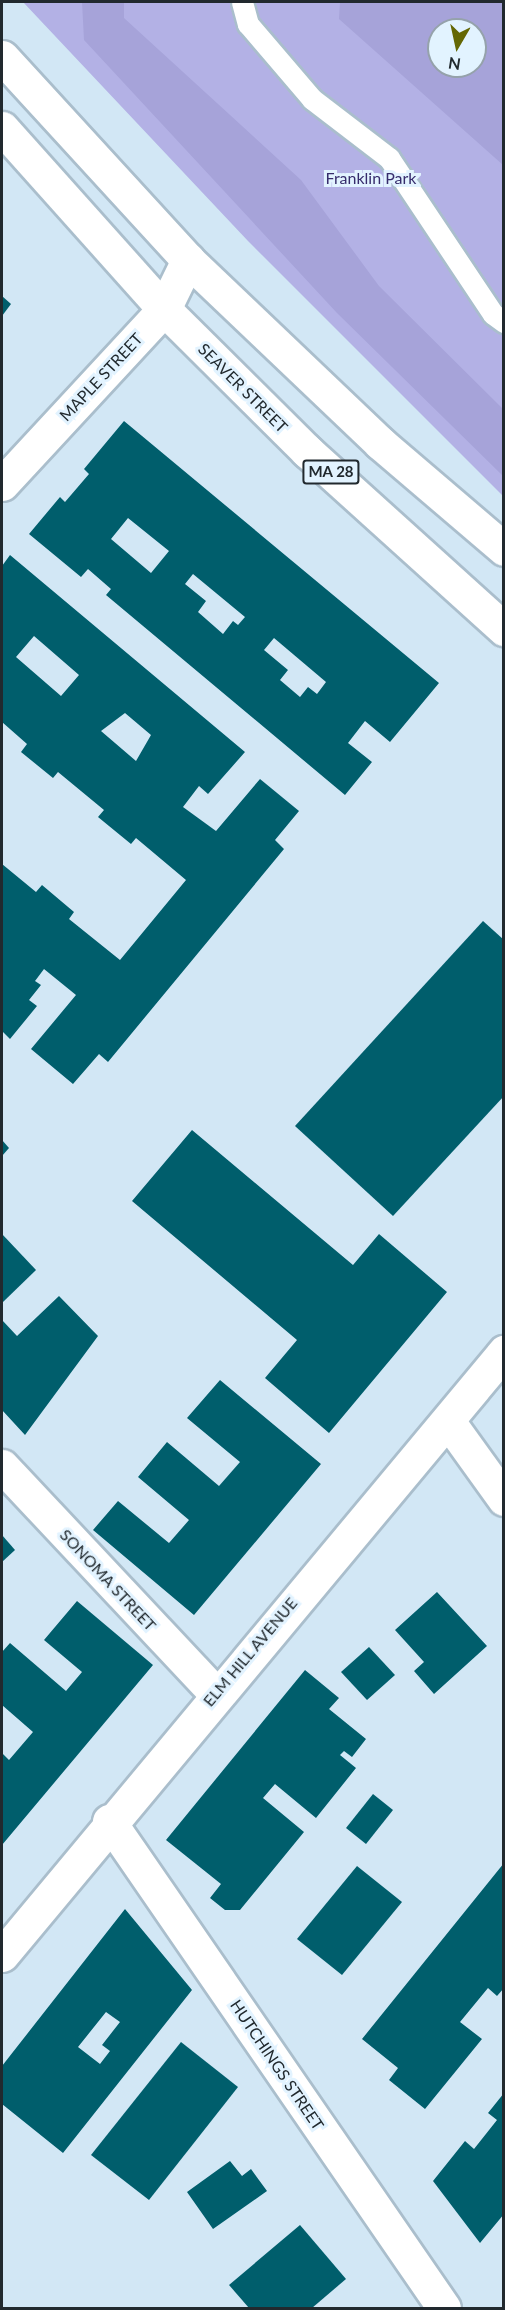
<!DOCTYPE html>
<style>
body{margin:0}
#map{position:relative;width:505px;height:2310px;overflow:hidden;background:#d2e7f5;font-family:Lato,sans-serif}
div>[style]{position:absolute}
.green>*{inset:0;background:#b3b1e5}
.forest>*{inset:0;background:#a6a3d9}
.building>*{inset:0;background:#005e6c}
.roads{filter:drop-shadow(2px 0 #aabecc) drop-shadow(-2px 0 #aabecc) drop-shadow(0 2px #aabecc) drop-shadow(0 -2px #aabecc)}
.lane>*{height:21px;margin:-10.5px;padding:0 10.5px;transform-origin:10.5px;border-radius:10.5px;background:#fff}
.street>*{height:33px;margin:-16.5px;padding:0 16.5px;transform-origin:16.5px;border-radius:16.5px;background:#fff}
.primary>*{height:33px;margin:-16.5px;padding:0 16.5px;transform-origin:16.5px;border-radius:16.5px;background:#fff}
span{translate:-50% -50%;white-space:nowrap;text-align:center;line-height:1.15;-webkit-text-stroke:6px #e2f3ff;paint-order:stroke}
.shield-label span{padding:2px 4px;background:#e2f3ff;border:2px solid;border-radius:4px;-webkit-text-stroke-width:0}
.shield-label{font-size:15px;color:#21292e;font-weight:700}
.park-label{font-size:16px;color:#362c6c}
.street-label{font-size:16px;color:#21292e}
.frame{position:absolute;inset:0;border:3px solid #21292e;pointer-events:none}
.north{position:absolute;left:427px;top:18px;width:60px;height:60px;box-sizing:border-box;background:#e2f3ff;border:2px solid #95a2ab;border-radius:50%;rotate:189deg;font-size:16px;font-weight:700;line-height:24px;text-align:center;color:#21292e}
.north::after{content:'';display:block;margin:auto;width:21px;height:27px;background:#646704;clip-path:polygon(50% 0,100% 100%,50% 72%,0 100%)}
</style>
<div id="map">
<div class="green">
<i style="clip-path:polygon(evenodd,23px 2px,503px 2px,503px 496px,248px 241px,23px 2px,439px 30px,475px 30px,475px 66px,439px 66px,439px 30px)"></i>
</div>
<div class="forest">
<i style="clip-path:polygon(82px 2px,124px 2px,124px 18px,301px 180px,379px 286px,503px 409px,503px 476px,337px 313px,84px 40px)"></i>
<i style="clip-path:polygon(evenodd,340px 2px,503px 2px,503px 165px,339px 19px,340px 2px,439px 30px,475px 30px,475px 66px,439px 66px,439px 30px)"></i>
</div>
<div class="building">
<i style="clip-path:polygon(2px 296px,11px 304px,2px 316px)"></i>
<i style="clip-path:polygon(evenodd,124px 421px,439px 683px,390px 742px,365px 721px,348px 743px,372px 762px,345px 795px,106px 595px,111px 589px,88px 569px,81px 577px,29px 534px,60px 497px,65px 502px,89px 474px,84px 469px,124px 421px,128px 518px,169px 551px,151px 573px,111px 539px,128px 518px,124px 421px,193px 574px,245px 617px,238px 625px,233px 621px,223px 634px,198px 612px,206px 601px,185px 584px,193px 574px,124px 421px,274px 638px,326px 682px,317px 694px,308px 687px,300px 697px,280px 680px,288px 670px,264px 650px,274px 638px)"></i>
<i style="clip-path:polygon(evenodd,10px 555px,245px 752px,208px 794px,199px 786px,183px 807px,216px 831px,260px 779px,299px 811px,275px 840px,284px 849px,108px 1062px,99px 1054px,73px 1084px,31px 1049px,76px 995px,44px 969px,35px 981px,41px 985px,29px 1000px,37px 1006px,10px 1039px,2px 1031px,2px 864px,36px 892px,42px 885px,74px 912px,69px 919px,120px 960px,186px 880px,136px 838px,131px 844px,98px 817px,104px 810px,58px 772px,53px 778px,21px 752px,27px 744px,2px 722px,2px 566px,10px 555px,34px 636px,79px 675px,61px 696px,16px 657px,34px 636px,10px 555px,125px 713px,151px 735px,136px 761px,101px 731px,125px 713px)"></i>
<i style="clip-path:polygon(483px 921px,504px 940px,504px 1096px,393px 1216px,295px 1126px)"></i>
<i style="clip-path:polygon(192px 1130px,353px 1265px,379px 1234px,447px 1292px,329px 1433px,265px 1378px,297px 1340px,132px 1201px)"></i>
<i style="clip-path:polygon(2px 1140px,9px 1148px,2px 1156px)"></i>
<i style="clip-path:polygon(2px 1234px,36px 1270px,2px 1303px)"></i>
<i style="clip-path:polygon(59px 1296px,98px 1336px,25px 1435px,2px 1410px,2px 1320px,17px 1336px)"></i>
<i style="clip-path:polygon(220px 1380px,321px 1464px,194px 1615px,93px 1530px,118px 1501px,169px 1543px,189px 1520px,138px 1477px,167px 1442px,219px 1486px,240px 1462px,187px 1418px)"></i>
<i style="clip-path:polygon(2px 1535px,15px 1550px,2px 1562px)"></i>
<i style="clip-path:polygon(437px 1592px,487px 1646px,434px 1694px,414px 1671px,424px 1662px,395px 1630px)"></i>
<i style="clip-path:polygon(77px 1601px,153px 1665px,2px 1845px,2px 1753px,9px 1760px,33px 1732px,2px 1705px,2px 1652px,10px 1643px,66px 1691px,82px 1672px,44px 1640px)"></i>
<i style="clip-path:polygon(369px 1647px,395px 1675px,367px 1700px,341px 1672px)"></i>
<i style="clip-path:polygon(305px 1670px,339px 1698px,329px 1709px,366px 1739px,352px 1757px,344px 1751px,340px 1755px,356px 1768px,316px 1818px,275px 1784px,263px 1798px,304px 1832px,240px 1910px,225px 1910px,210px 1898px,221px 1884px,166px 1840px)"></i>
<i style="clip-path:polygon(373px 1794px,393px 1810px,366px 1844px,346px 1828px)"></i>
<i style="clip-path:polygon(504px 1863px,504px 1988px,497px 1996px,488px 1988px,460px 2022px,482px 2039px,425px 2109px,389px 2080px,398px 2068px,362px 2039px)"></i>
<i style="clip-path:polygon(357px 1866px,402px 1902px,342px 1975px,297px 1939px)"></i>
<i style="clip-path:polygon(evenodd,125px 1909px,192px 1990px,63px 2153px,2px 2104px,2px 2066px,125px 1909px,106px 2012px,120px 2022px,102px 2045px,110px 2051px,100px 2064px,78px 2047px,106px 2012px)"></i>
<i style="clip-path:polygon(181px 2042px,238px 2087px,149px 2200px,91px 2155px)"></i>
<i style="clip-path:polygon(504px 2093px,504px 2214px,480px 2243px,433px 2181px,465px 2141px,474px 2149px,497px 2120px,488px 2113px)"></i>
<i style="clip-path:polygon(230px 2161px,242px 2176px,251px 2169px,267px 2191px,213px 2229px,187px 2192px)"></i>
<i style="clip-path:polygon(300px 2225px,346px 2279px,312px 2308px,249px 2308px,229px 2285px)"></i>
</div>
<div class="roads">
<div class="lane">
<i style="left:242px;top:2px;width:23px;rotate:75deg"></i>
<i style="left:248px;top:24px;width:99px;rotate:49.5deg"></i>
<i style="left:312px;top:99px;width:97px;rotate:37.5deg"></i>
<i style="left:389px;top:158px;width:187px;rotate:56.3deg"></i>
<i style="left:493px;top:314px;width:14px;rotate:36deg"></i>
</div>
<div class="street">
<i style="left:2px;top:484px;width:238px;rotate:-47.2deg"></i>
<i style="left:164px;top:309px;width:55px;rotate:-63.9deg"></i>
<i style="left:448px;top:1421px;width:96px;rotate:54.3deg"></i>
<i style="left:2px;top:1466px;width:311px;rotate:46.8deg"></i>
<i style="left:109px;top:1821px;width:591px;rotate:55.48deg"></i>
<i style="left:2px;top:1955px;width:785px;rotate:-50.22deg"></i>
</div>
<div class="primary">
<i style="left:2px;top:57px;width:275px;rotate:47.5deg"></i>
<i style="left:188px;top:260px;width:265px;rotate:43.6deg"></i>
<i style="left:380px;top:443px;width:163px;rotate:40.5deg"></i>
<i style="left:2px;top:128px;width:243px;rotate:48.2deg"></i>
<i style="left:164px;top:309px;width:202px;rotate:44.8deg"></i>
<i style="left:307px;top:451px;width:266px;rotate:42.1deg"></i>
</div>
</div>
<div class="shield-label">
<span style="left:331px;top:472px">MA 28</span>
</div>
<div class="park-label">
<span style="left:371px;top:178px">Franklin Park</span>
</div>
<div class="street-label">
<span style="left:101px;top:377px;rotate:-47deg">MAPLE STREET</span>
<span style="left:243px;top:388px;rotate:45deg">SEAVER STREET</span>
<span style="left:108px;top:1580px;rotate:47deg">SONOMA STREET</span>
<span style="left:250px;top:1652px;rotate:-50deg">ELM HILL AVENUE</span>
<span style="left:277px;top:2065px;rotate:56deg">HUTCHINGS STREET</span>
</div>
<div class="frame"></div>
<div class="north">N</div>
</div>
